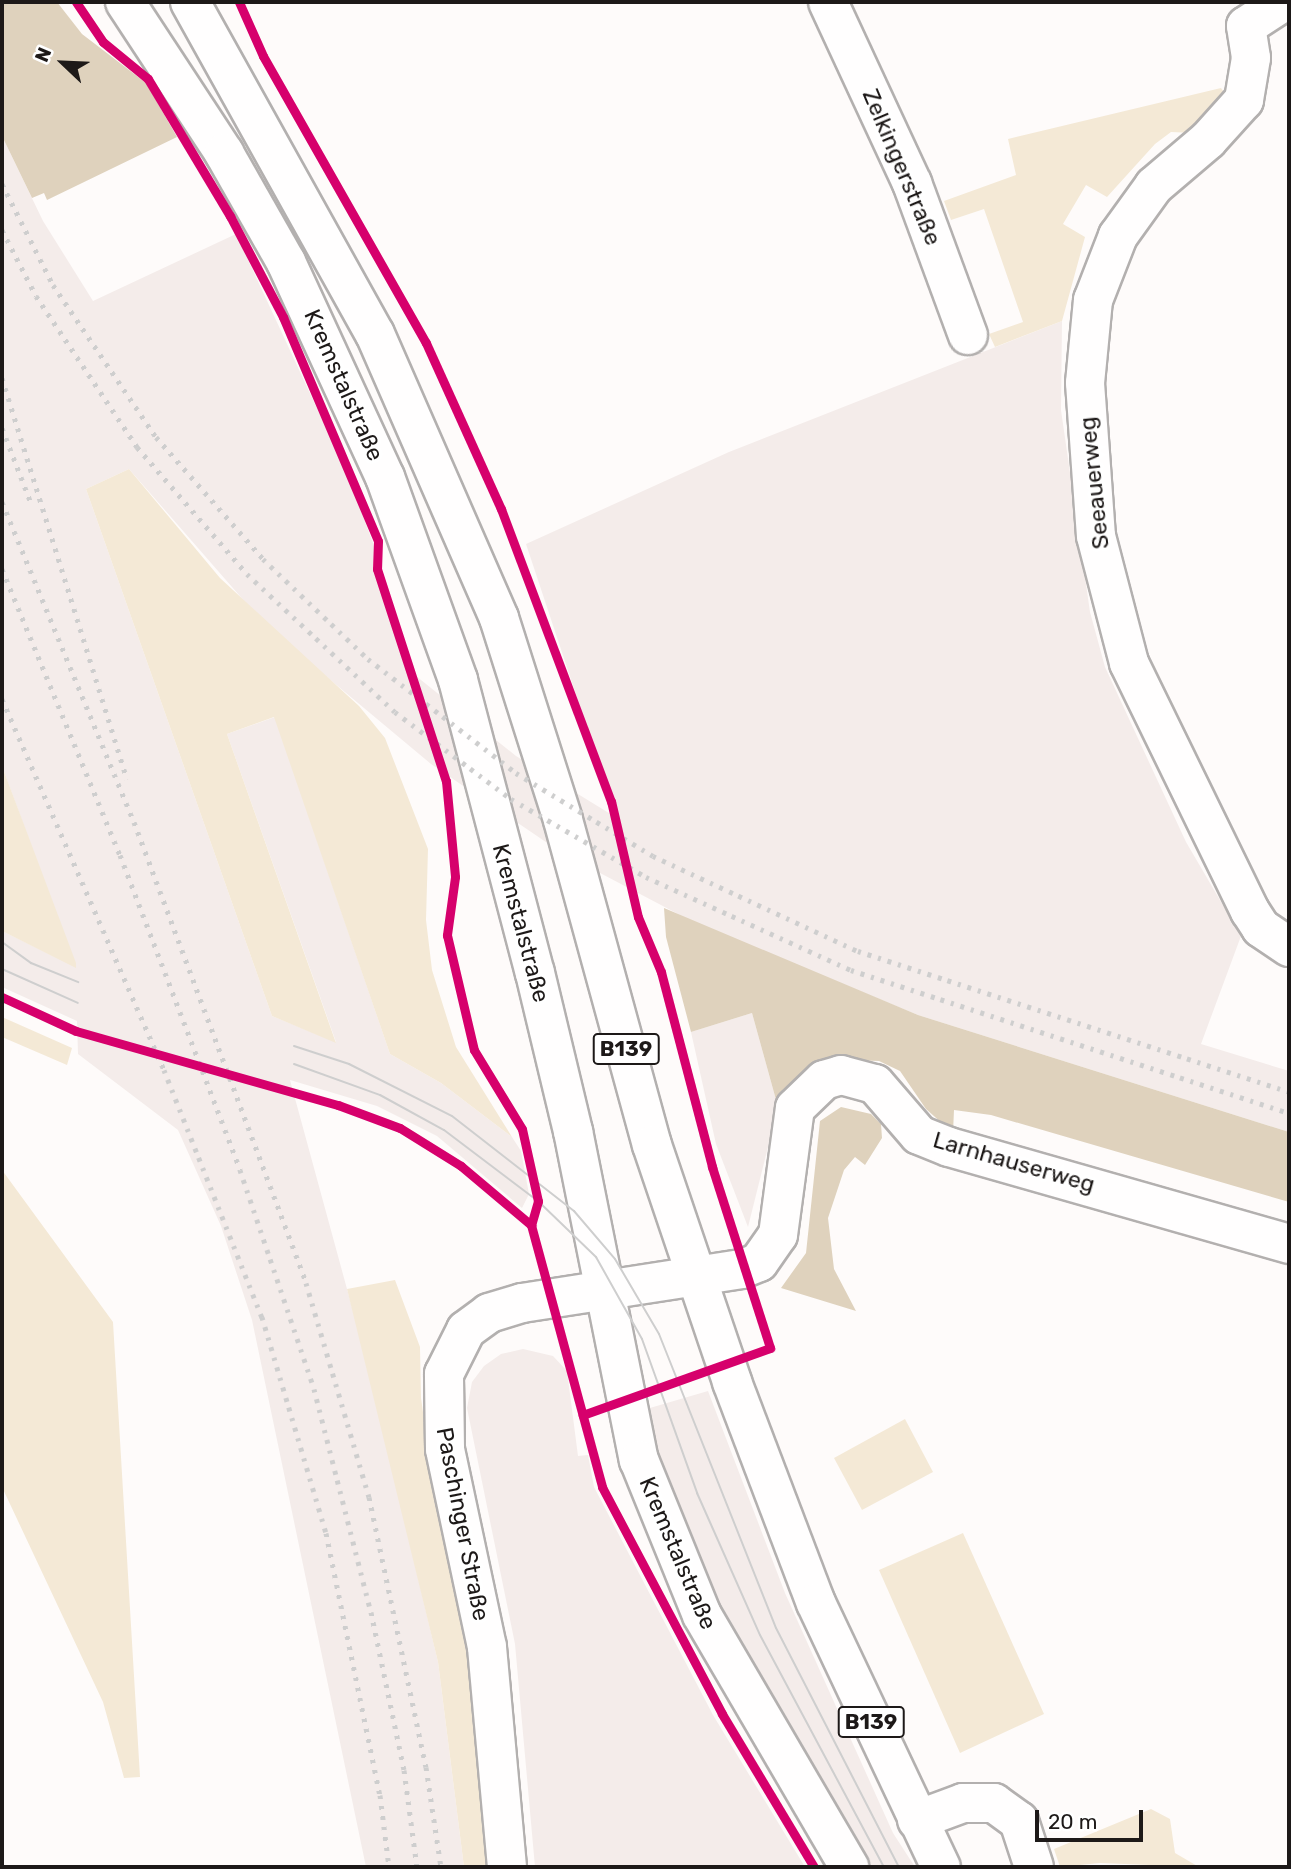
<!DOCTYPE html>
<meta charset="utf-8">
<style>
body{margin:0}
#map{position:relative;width:1291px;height:1869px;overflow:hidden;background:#fefbfa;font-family:Rubik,sans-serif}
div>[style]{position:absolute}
.built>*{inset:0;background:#f4ecea}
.green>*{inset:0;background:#f4e9d6}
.forest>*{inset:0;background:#dfd2bd}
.roads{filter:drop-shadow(2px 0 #b3b0af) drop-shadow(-2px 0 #b3b0af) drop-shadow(0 2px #b3b0af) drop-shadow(0 -2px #b3b0af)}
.minor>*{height:38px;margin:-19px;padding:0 19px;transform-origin:19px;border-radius:19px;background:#fffefe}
.major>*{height:38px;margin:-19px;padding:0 19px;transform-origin:19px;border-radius:19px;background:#fffefe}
.tram>*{height:2px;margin:-1px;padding:0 1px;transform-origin:1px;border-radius:1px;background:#cecece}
.rail>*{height:5px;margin-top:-2.5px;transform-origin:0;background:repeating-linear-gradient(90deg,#cecece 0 3.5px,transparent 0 10.5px)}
.cycleway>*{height:9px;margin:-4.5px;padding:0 4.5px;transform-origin:4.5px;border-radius:4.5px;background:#d6006c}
span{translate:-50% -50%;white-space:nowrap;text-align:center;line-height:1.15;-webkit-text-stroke:7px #fff;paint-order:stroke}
.shield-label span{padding:2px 5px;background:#fff;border:2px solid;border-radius:5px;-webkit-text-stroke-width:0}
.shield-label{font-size:21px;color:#1d1918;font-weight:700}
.street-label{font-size:23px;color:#1d1918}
.frame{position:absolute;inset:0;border:4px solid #1d1918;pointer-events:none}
.north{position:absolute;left:28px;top:28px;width:70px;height:70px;-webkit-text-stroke:5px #fff;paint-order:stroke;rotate:293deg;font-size:19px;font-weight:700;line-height:28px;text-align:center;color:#1d1918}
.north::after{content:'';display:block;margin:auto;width:24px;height:32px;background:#1d1918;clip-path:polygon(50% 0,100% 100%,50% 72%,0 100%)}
.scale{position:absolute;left:1035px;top:1810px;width:108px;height:32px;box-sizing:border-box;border:4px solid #1d1918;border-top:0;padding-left:9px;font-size:21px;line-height:24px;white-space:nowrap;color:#1d1918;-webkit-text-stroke:5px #fff;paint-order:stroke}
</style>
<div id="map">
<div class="built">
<i style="clip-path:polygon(2px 136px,43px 221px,93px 301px,236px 234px,346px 471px,373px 543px,406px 668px,516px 756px,617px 818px,526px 544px,729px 452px,1062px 321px,1061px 410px,1090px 612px,1105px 667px,1186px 842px,1241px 936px,1201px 1044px,1289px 1071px,1289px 1132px,918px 1015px,699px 925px,562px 853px,431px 764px,267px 627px,129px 469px,86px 489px,272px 1016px,336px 1042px,227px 734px,275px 717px,390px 1054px,441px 1083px,512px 1137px,521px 1151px,529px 1194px,522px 1208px,437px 1136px,377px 1106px,290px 1080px,365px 1355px,438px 1662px,464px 1867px,366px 1867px,252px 1320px,221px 1226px,178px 1130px,78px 1054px,77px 1021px,2px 987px,2px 931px,76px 967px,2px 766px)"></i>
<i style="clip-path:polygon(752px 1013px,778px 1107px,748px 1227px,716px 1144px,691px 1032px)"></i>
<i style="clip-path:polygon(523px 1349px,553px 1356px,567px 1371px,578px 1456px,588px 1455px,594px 1487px,713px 1715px,805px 1867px,535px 1867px,515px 1644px,467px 1408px,472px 1382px,484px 1366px,501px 1354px)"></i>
<i style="clip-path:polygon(708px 1391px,785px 1593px,893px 1833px,915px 1867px,869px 1867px,748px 1666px,689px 1537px,643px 1410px)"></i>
</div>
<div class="green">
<i style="clip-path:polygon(1221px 88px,1226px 95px,1193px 133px,1171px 132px,1155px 144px,1107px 197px,1086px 185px,1063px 224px,1085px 237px,1062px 321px,995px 347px,989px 334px,1023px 322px,984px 209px,951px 220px,944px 201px,1016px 175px,1008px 139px)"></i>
<i style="clip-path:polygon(129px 469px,220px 578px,359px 706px,385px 738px,428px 849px,426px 920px,432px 970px,456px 1047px,512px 1137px,441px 1083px,390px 1054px,274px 717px,227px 734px,336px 1043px,272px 1016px,86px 489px)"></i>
<i style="clip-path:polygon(2px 766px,76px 963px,76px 968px,2px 931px)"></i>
<i style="clip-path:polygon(2px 1017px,72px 1048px,67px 1065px,2px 1037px)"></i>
<i style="clip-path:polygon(2px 1170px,113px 1322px,140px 1777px,124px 1778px,103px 1702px,2px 1487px)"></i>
<i style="clip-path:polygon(395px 1280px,420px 1347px,421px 1398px,433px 1484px,473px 1663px,491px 1867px,464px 1867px,438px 1662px,347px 1289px)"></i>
<i style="clip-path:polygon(905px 1419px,933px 1472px,862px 1510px,834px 1458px)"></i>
<i style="clip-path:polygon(963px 1533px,1044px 1714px,960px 1753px,879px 1570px)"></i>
<i style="clip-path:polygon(1151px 1809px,1170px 1819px,1175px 1853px,1199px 1867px,1100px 1863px,1060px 1867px,1054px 1849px)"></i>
</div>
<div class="forest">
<i style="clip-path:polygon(2px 2px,57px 2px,82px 34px,146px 83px,177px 137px,47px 200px,44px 193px,32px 198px,2px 136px)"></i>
<i style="clip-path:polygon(664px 908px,918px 1015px,1289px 1132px,1289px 1202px,991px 1115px,954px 1110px,953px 1133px,926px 1109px,900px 1071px,879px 1061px,825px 1059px,800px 1076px,778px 1107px,752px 1013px,691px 1032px,666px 937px)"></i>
<i style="clip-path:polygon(841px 1107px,871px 1114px,881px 1124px,882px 1138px,865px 1165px,855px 1157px,844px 1170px,828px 1218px,834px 1269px,856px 1311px,781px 1288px,806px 1253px,820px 1121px)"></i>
</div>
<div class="roads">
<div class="minor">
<i style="left:828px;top:2px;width:200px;rotate:65.1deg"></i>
<i style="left:912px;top:183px;width:162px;rotate:69.8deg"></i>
<i style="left:1283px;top:2px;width:44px;rotate:147deg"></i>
<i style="left:1246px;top:26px;width:32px;rotate:81deg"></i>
<i style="left:1251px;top:58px;width:43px;rotate:99.5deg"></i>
<i style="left:1244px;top:100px;width:54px;rotate:132deg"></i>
<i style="left:1208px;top:140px;width:71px;rotate:139.6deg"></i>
<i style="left:1154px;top:186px;width:62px;rotate:125.8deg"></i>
<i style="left:1118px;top:236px;width:69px;rotate:111.3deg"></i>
<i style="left:1093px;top:300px;width:83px;rotate:95.5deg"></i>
<i style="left:1085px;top:383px;width:153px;rotate:85.9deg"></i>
<i style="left:1096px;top:536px;width:131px;rotate:75.4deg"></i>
<i style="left:1129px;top:663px;width:276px;rotate:64deg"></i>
<i style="left:1250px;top:911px;width:20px;rotate:57deg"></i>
<i style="left:1261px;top:928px;width:34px;rotate:34deg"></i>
<i style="left:917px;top:1820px;width:49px;rotate:-20.3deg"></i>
<i style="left:963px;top:1803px;width:31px"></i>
<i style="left:994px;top:1803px;width:31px;rotate:36deg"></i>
<i style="left:1019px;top:1821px;width:48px;rotate:71.9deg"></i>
<i style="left:507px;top:1867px;width:221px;rotate:-95.2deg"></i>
<i style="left:487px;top:1647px;width:202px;rotate:-102deg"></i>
<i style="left:445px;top:1449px;width:75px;rotate:-90.8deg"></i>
<i style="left:444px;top:1374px;width:49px;rotate:-63.4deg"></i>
<i style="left:466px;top:1330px;width:29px;rotate:-36deg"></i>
<i style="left:489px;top:1313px;width:34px;rotate:-17deg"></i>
<i style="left:522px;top:1303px;width:223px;rotate:-8.8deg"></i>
<i style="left:742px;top:1269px;width:18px;rotate:-22deg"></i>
<i style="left:759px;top:1262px;width:33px;rotate:-55deg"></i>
<i style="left:778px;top:1235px;width:128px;rotate:-82.4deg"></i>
<i style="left:795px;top:1108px;width:40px;rotate:-44deg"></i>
<i style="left:824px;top:1080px;width:18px;rotate:-16deg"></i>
<i style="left:841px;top:1075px;width:35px;rotate:15deg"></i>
<i style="left:875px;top:1084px;width:67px;rotate:49.2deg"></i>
<i style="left:919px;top:1135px;width:32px;rotate:22deg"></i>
<i style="left:949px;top:1147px;width:354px;rotate:15.9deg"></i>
</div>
<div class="major">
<i style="left:125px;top:2px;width:181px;rotate:56.7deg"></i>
<i style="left:224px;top:153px;width:125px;rotate:60.4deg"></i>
<i style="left:286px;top:262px;width:237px;rotate:65.3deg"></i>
<i style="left:385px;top:477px;width:216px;rotate:70.2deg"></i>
<i style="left:458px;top:680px;width:303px;rotate:75.3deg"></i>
<i style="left:535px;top:973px;width:163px;rotate:76.5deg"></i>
<i style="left:573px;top:1131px;width:336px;rotate:78.7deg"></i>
<i style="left:639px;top:1460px;width:167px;rotate:67.9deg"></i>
<i style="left:702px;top:1615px;width:292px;rotate:59.7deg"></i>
<i style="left:190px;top:2px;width:380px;rotate:60.9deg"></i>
<i style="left:375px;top:334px;width:310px;rotate:66.4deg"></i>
<i style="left:499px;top:618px;width:212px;rotate:72.4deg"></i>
<i style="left:563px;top:820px;width:337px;rotate:74.7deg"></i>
<i style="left:652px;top:1145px;width:250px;rotate:71.3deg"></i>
<i style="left:732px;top:1382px;width:236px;rotate:69.2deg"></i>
<i style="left:816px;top:1603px;width:292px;rotate:64.7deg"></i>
</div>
</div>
<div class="tram">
<i style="left:2px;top:942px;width:36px;rotate:36deg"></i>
<i style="left:31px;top:963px;width:51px;rotate:22deg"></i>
<i style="left:2px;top:969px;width:83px;rotate:24.1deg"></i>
<i style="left:294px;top:1046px;width:58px;rotate:18.1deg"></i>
<i style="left:349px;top:1064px;width:115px;rotate:26.8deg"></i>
<i style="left:452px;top:1116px;width:155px;rotate:37.9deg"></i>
<i style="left:574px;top:1211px;width:63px;rotate:49.5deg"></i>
<i style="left:615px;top:1259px;width:87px;rotate:59.6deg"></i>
<i style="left:659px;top:1334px;width:316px;rotate:68.3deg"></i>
<i style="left:776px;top:1628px;width:269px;rotate:62.8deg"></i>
<i style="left:294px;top:1064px;width:91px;rotate:19.8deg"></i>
<i style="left:380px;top:1095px;width:73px;rotate:28.7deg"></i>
<i style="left:444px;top:1130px;width:118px;rotate:37.1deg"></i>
<i style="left:538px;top:1201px;width:81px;rotate:44deg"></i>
<i style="left:596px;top:1257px;width:94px;rotate:60.7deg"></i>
<i style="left:642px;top:1339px;width:164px;rotate:70.3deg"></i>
<i style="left:697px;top:1493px;width:155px;rotate:66.1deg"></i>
<i style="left:760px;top:1635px;width:263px;rotate:61.9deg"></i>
</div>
<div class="rail">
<i style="left:2px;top:184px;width:113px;rotate:63.2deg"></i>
<i style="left:53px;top:285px;width:184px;rotate:55.9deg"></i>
<i style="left:156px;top:437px;width:162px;rotate:48.7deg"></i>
<i style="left:263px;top:559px;width:145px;rotate:43.6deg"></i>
<i style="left:368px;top:659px;width:187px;rotate:37.6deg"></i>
<i style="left:516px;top:773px;width:160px;rotate:31.2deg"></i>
<i style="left:653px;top:856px;width:226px;rotate:24.9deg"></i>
<i style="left:858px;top:951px;width:453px;rotate:18.1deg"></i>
<i style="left:2px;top:230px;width:74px;rotate:62.7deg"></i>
<i style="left:36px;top:296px;width:182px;rotate:56.2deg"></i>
<i style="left:137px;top:447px;width:168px;rotate:49.1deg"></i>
<i style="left:247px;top:574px;width:202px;rotate:43deg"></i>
<i style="left:395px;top:712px;width:145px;rotate:36.9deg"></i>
<i style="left:511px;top:799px;width:156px;rotate:30deg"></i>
<i style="left:646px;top:877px;width:225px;rotate:24.4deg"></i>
<i style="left:851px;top:970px;width:461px;rotate:18.1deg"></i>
<i style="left:2px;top:378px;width:420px;rotate:72.7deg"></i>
<i style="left:2px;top:428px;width:80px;rotate:68.9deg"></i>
<i style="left:2px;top:502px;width:346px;rotate:67.6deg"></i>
<i style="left:134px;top:822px;width:492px;rotate:69.5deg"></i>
<i style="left:306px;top:1283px;width:223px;rotate:73.6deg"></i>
<i style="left:369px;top:1497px;width:276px;rotate:78.1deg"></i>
<i style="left:426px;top:1767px;width:101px;rotate:81.5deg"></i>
<i style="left:2px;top:569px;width:309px;rotate:67.6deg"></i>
<i style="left:120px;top:855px;width:337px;rotate:69.1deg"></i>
<i style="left:240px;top:1170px;width:231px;rotate:71.3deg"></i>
<i style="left:314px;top:1389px;width:230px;rotate:75.7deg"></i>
<i style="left:371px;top:1612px;width:161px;rotate:78.2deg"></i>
<i style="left:404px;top:1770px;width:98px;rotate:82.4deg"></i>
<i style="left:2px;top:699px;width:405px;rotate:66.4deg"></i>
<i style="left:164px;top:1070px;width:266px;rotate:68.4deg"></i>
<i style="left:262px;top:1317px;width:225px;rotate:73.5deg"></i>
<i style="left:326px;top:1533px;width:268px;rotate:78.4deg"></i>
<i style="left:380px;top:1795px;width:73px;rotate:82.9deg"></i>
</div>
<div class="cycleway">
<i style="left:76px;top:2px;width:48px;rotate:56deg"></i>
<i style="left:103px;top:42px;width:58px;rotate:39.4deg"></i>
<i style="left:148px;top:79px;width:160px;rotate:59.1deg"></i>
<i style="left:230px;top:216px;width:114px;rotate:62.3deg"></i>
<i style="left:283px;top:317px;width:243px;rotate:67deg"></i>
<i style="left:378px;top:541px;width:28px;rotate:92deg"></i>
<i style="left:377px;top:569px;width:223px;rotate:72deg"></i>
<i style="left:446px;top:781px;width:96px;rotate:84.6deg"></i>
<i style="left:455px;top:877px;width:59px;rotate:97.9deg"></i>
<i style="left:447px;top:935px;width:118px;rotate:76.8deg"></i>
<i style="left:474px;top:1050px;width:92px;rotate:58.7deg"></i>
<i style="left:522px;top:1129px;width:74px;rotate:77.5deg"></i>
<i style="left:538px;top:1201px;width:25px;rotate:106deg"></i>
<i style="left:239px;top:2px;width:59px;rotate:66deg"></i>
<i style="left:263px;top:56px;width:330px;rotate:60.4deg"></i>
<i style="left:426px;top:343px;width:182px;rotate:65.7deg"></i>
<i style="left:501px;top:509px;width:312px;rotate:69.4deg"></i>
<i style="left:611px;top:801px;width:119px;rotate:76.9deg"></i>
<i style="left:638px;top:917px;width:60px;rotate:67.3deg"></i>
<i style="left:661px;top:972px;width:202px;rotate:75.3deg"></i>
<i style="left:712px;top:1167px;width:190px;rotate:72.2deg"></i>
<i style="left:770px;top:1348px;width:199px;rotate:160.3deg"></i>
<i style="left:2px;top:997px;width:81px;rotate:24.7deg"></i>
<i style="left:76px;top:1031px;width:272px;rotate:15.8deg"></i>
<i style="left:338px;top:1105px;width:66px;rotate:20.4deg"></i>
<i style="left:400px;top:1128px;width:72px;rotate:31.9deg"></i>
<i style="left:461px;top:1166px;width:92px;rotate:40.1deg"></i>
<i style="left:531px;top:1225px;width:271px;rotate:74.8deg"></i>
<i style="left:602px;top:1487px;width:257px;rotate:62.1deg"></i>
<i style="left:722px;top:1714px;width:179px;rotate:59deg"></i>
</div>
<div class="shield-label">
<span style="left:626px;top:1049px">B139</span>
<span style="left:871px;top:1722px">B139</span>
</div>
<div class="street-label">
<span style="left:902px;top:167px;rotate:67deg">Zelkingerstraße</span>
<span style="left:344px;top:385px;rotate:66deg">Kremstalstraße</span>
<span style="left:1094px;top:483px;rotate:-96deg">Seeauerweg</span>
<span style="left:521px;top:923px;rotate:75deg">Kremstalstraße</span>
<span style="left:1014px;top:1162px;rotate:16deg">Larnhauserweg</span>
<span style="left:463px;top:1524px;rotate:79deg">Paschinger Straße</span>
<span style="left:678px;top:1553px;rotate:67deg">Kremstalstraße</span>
</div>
<div class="frame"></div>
<div class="north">N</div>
<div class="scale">20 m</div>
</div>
